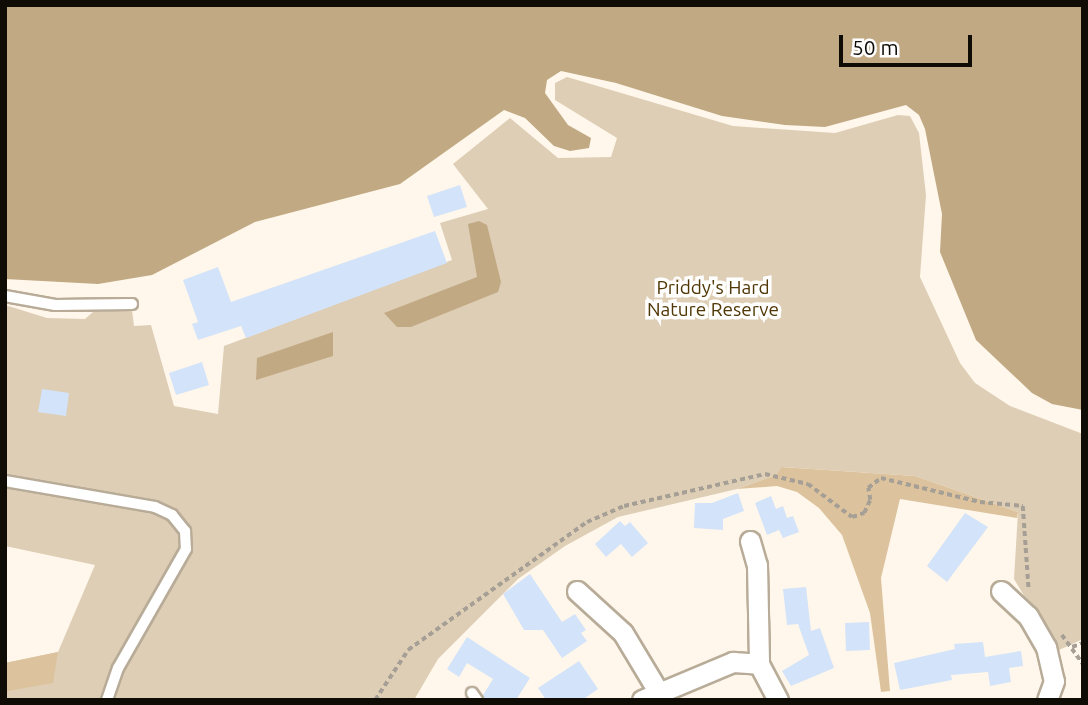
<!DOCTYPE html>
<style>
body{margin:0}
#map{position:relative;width:1088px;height:705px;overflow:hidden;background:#fff7eb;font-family:Ubuntu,sans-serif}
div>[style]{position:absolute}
.green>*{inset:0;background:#deceb5}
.forest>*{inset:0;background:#dcc39d}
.water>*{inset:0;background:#c1a983}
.building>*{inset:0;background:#d3e3f9}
.path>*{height:3.5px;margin-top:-1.75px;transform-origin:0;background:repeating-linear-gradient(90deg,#a69f95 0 5px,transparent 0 8.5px)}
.roads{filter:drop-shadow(2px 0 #b8ac98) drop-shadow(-2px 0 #b8ac98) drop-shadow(0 2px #b8ac98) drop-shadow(0 -2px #b8ac98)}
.lane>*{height:10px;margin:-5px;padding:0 5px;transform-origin:5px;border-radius:5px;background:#fff}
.street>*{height:19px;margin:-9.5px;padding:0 9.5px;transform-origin:9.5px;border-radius:9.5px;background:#fff}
span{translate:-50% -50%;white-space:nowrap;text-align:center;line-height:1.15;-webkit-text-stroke:7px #fff;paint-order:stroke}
.park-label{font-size:19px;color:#503705}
.frame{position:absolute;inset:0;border:7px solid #0f0b05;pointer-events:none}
.scale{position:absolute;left:839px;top:35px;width:133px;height:32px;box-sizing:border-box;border:4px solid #0f0b05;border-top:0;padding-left:9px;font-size:21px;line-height:24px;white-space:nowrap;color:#0f0b05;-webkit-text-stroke:5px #fff;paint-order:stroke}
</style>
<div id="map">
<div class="green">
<i style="clip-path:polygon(567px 77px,733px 126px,835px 133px,898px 115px,910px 116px,919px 133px,926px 195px,920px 277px,960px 363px,975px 383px,1010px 406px,1083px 434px,1083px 639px,1057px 651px,1014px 579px,1018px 512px,915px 476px,783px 467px,776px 475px,737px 489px,618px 517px,565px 546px,518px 579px,438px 659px,414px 700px,5px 700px,5px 663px,58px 652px,95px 565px,5px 546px,5px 305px,47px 318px,85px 319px,93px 312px,132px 310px,134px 326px,151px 325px,174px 406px,218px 414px,224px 346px,452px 260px,440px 223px,488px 209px,453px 164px,510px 118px,558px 158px,611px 157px,617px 138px,555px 100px,555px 83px)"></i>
</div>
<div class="forest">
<i style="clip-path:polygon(782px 467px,915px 476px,1018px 512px,1017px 518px,900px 499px,881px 578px,890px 691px,881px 692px,870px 613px,842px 535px,819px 508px,797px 492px,777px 486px,737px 489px,776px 475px)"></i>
<i style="clip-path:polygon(58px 652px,53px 683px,8px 691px,5px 697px,5px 663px)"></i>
</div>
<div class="water">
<i style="clip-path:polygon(5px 5px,1083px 5px,1083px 410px,1052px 404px,1032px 393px,976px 340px,940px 252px,942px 214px,925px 129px,919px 115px,906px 105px,825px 127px,785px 125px,722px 116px,616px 83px,561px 71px,547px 80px,545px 93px,568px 125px,591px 138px,589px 148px,570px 151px,554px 146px,525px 118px,504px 110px,400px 184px,255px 222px,152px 275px,98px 284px,5px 279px)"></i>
<i style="clip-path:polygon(479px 221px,487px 225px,501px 282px,498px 292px,411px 327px,397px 327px,384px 313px,477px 277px,468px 224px)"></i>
<i style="clip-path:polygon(333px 332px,333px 356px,256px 380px,257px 358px)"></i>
</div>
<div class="building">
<i style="clip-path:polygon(460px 185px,467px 207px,434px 217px,427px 196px)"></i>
<i style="clip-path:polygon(435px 231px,447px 263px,246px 338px,241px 326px,198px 340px,192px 324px,198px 322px,183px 280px,218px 267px,231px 302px)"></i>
<i style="clip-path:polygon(202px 362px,209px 385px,176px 395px,169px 373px)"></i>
<i style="clip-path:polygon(42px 389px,69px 393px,66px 416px,38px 412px)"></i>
<i style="clip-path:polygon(738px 493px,744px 511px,723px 519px,723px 530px,694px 528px,695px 503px,712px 503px)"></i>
<i style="clip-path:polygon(771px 496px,776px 509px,783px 506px,787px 518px,793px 516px,799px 532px,783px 538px,779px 530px,767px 535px,755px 503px)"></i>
<i style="clip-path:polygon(965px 513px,988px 527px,947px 582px,927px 566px)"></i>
<i style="clip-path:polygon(620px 521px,625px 526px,630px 522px,648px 543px,632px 557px,621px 544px,606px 557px,595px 544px)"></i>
<i style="clip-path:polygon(530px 574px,562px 622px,575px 614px,586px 630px,581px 633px,587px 641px,562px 658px,543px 630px,524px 630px,503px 594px)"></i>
<i style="clip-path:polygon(806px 587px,811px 631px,820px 628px,834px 668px,791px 686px,782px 671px,809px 655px,798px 624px,787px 625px,783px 589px)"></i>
<i style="clip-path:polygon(869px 622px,870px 650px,846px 651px,845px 623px)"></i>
<i style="clip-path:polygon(467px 637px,530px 678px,516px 700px,484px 700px,483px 695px,493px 679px,467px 663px,459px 677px,447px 669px)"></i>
<i style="clip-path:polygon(983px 642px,985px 657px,1021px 651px,1023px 666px,1009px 668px,1011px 682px,990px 686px,988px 672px,951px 675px,952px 680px,900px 690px,894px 663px,955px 649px,954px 644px)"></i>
<i style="clip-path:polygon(579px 661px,598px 689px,582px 700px,546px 700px,538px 688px)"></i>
</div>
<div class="path">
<i style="left:1062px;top:635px;width:36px;rotate:54deg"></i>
<i style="left:1072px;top:647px;width:12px;rotate:-20deg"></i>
<i style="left:375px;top:700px;width:60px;rotate:-56.6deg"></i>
<i style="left:408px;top:650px;width:220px;rotate:-35.6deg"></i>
<i style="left:587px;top:522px;width:40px;rotate:-23.4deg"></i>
<i style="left:624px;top:506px;width:145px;rotate:-12.8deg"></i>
<i style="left:765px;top:474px;width:44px;rotate:13.1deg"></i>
<i style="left:808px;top:484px;width:55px;rotate:36.9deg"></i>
<i style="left:852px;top:517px;width:13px;rotate:-18deg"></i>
<i style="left:864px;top:513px;width:14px;rotate:-65deg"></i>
<i style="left:870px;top:500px;width:12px;rotate:-99deg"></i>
<i style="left:868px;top:488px;width:16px;rotate:-38deg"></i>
<i style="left:881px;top:478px;width:102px;rotate:13.6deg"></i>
<i style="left:980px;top:502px;width:43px;rotate:5.3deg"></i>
<i style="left:1023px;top:506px;width:85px;rotate:86deg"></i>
</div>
<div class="roads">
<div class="lane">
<i style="left:5px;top:296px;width:51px;rotate:10.2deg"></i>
<i style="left:55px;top:305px;width:77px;rotate:-0.7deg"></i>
<i style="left:5px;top:481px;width:152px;rotate:9.8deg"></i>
<i style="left:155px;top:507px;width:19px;rotate:25deg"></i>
<i style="left:172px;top:515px;width:21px;rotate:51deg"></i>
<i style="left:185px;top:531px;width:18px;rotate:87deg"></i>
<i style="left:186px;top:549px;width:137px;rotate:119.7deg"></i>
<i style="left:118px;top:668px;width:34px;rotate:109deg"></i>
<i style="left:472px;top:693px;width:9px;rotate:54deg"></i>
</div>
<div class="street">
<i style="left:750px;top:541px;width:25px;rotate:74deg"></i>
<i style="left:757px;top:565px;width:99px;rotate:88.8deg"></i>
<i style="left:759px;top:664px;width:41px;rotate:62.2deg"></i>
<i style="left:577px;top:591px;width:62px;rotate:42.4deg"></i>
<i style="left:623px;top:633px;width:70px;rotate:59deg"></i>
<i style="left:1001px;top:591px;width:37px;rotate:43deg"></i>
<i style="left:1028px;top:616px;width:36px;rotate:60deg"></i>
<i style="left:1046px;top:647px;width:35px;rotate:77deg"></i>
<i style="left:1054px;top:681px;width:20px;rotate:110deg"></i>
<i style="left:642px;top:700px;width:99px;rotate:-22.7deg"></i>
<i style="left:733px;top:662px;width:26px;rotate:4deg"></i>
</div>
</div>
<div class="park-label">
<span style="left:713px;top:299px">Priddy's Hard<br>Nature Reserve</span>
</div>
<div class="frame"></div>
<div class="scale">50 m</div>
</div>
